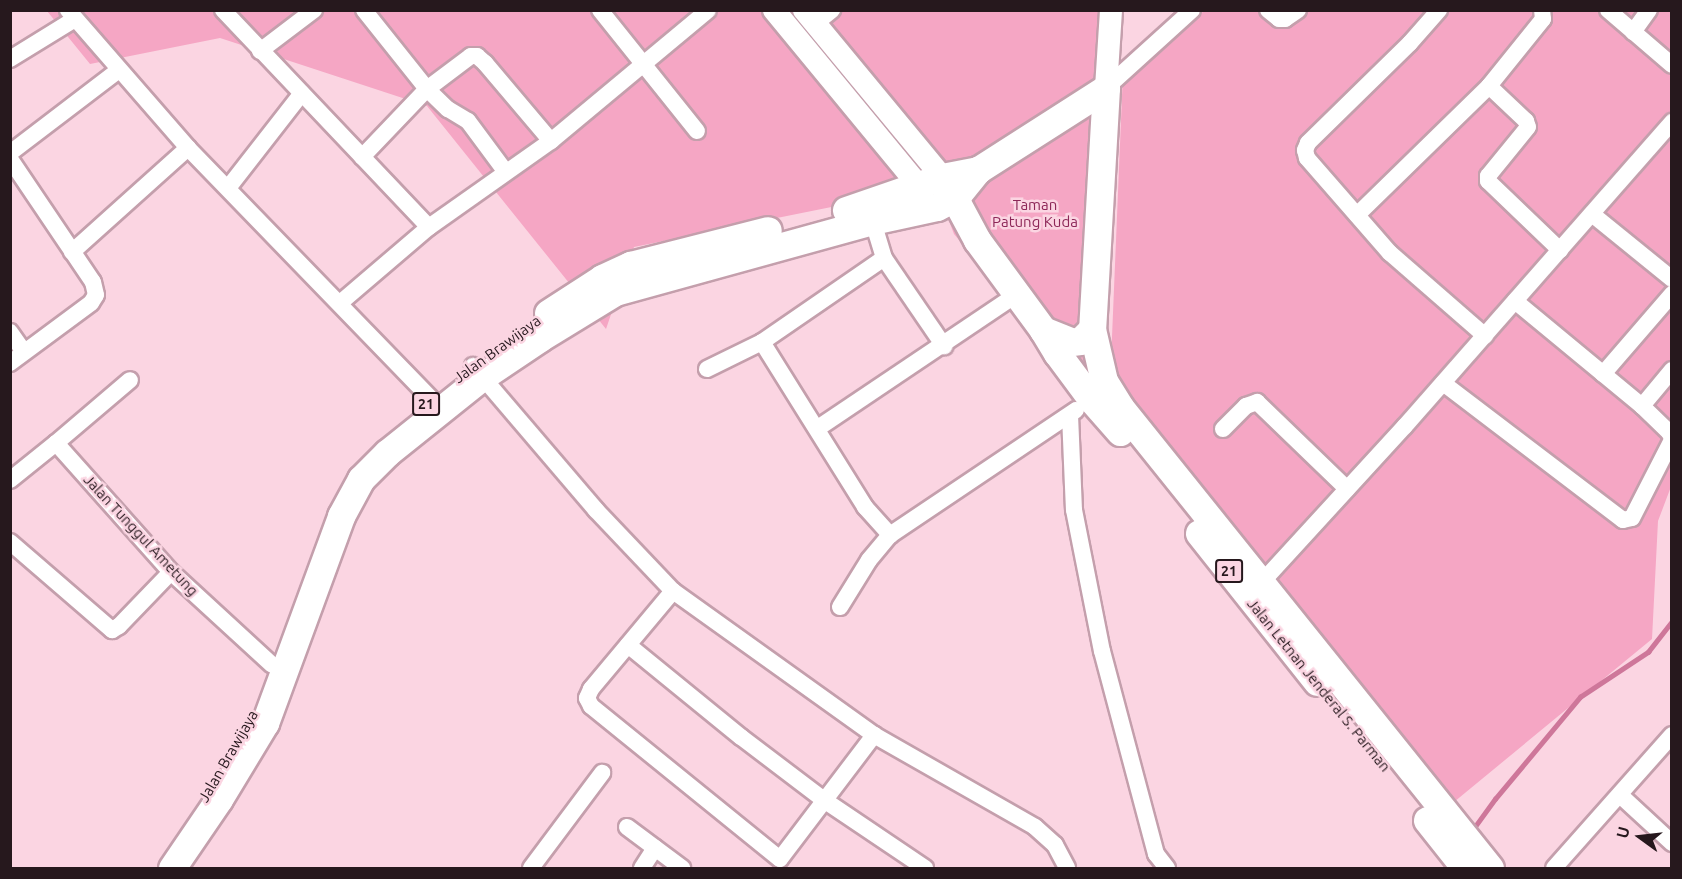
<!DOCTYPE html>
<style>
body{margin:0}
#map{position:relative;width:1682px;height:879px;overflow:hidden;background:#fbd5e2;font-family:Ubuntu,sans-serif}
div>[style]{position:absolute}
.green>*{inset:0;background:#f5a6c4}
.stream>*{height:4.5px;margin:-2.25px;padding:0 2.25px;transform-origin:2.25px;border-radius:2.25px;background:#ce779a}
.roads{filter:drop-shadow(2px 0 #c49fac) drop-shadow(-2px 0 #c49fac) drop-shadow(0 2px #c49fac) drop-shadow(0 -2px #c49fac)}
.minor>*{height:16px;margin:-8px;padding:0 8px;transform-origin:8px;border-radius:8px;background:#fff}
.secondary>*{height:22px;margin:-11px;padding:0 11px;transform-origin:11px;border-radius:11px;background:#fff}
.trunk>*{height:27px;margin:-13.5px;padding:0 13.5px;transform-origin:13.5px;border-radius:13.5px;background:#fff}
span{translate:-50% -50%;white-space:nowrap;text-align:center;line-height:1.15;-webkit-text-stroke:5px #fbd5e2;paint-order:stroke}
.shield-label span{padding:2px 4px;background:#fbd5e2;border:2px solid;border-radius:4px;-webkit-text-stroke-width:0}
.shield-label{font-size:14px;color:#26181d;font-weight:700}
.park-label{font-size:15px;color:#8d2758}
.street-label{font-size:15px;color:#26181d}
.frame{position:absolute;inset:0;border:12px solid #26181d;pointer-events:none}
.north{position:absolute;left:1610px;top:807px;width:60px;height:60px;-webkit-text-stroke:4px #fbd5e2;paint-order:stroke;rotate:285deg;font-size:16px;font-weight:700;line-height:24px;text-align:center;color:#26181d}
.north::after{content:'';display:block;margin:auto;width:21px;height:27px;background:#26181d;clip-path:polygon(50% 0,100% 100%,50% 72%,0 100%)}
</style>
<div id="map">
<div class="green">
<i style="clip-path:polygon(47px 11px,1108px 11px,1106px 88px,901px 193px,634px 247px,606px 329px,427px 106px,220px 38px,90px 64px)"></i>
<i style="clip-path:polygon(1204px 11px,1671px 11px,1672px 484px,1658px 521px,1652px 639px,1454px 802px,1109px 409px,1123px 72px)"></i>
<i style="clip-path:polygon(1113px 103px,1102px 411px,954px 234px,936px 187px)"></i>
</div>
<div class="stream">
<i style="left:1471px;top:832px;width:41px;rotate:-54deg"></i>
<i style="left:1495px;top:799px;width:133px;rotate:-50.2deg"></i>
<i style="left:1580px;top:697px;width:82px;rotate:-33.5deg"></i>
<i style="left:1648px;top:652px;width:39px;rotate:-52deg"></i>
</div>
<div class="roads">
<div class="minor">
<i style="left:68px;top:10px;width:183px;rotate:49deg"></i>
<i style="left:188px;top:148px;width:349px;rotate:45.9deg"></i>
<i style="left:223px;top:10px;width:299px;rotate:46.5deg"></i>
<i style="left:364px;top:10px;width:101px;rotate:51.4deg"></i>
<i style="left:427px;top:89px;width:29px;rotate:44deg"></i>
<i style="left:448px;top:109px;width:23px;rotate:31deg"></i>
<i style="left:468px;top:121px;width:62px;rotate:53.5deg"></i>
<i style="left:600px;top:10px;width:155px;rotate:51.3deg"></i>
<i style="left:1268px;top:10px;width:14px;rotate:39deg"></i>
<i style="left:1279px;top:19px;width:6px"></i>
<i style="left:1285px;top:19px;width:16px;rotate:-35deg"></i>
<i style="left:1439px;top:10px;width:44px;rotate:131.3deg"></i>
<i style="left:1410px;top:43px;width:143px;rotate:135.6deg"></i>
<i style="left:1308px;top:143px;width:8px;rotate:113deg"></i>
<i style="left:1305px;top:150px;width:8px;rotate:76deg"></i>
<i style="left:1307px;top:158px;width:126px;rotate:48.9deg"></i>
<i style="left:1390px;top:253px;width:126px;rotate:41.1deg"></i>
<i style="left:1608px;top:10px;width:84px;rotate:40.7deg"></i>
<i style="left:816px;top:23px;width:21px;rotate:-39deg"></i>
<i style="left:1633px;top:32px;width:27px;rotate:-54deg"></i>
<i style="left:260px;top:51px;width:68px;rotate:-37.2deg"></i>
<i style="left:10px;top:59px;width:76px;rotate:-31.6deg"></i>
<i style="left:1489px;top:86px;width:51px;rotate:43.4deg"></i>
<i style="left:1526px;top:121px;width:6px;rotate:72deg"></i>
<i style="left:1528px;top:127px;width:63px;rotate:129.2deg"></i>
<i style="left:1488px;top:176px;width:5px;rotate:90deg"></i>
<i style="left:1488px;top:181px;width:100px;rotate:43.8deg"></i>
<i style="left:1106px;top:88px;width:116px;rotate:-42.2deg"></i>
<i style="left:10px;top:153px;width:137px;rotate:-37.3deg"></i>
<i style="left:362px;top:157px;width:94px;rotate:-46.3deg"></i>
<i style="left:427px;top:89px;width:55px;rotate:-36.9deg"></i>
<i style="left:471px;top:56px;width:6px"></i>
<i style="left:477px;top:56px;width:11px;rotate:41deg"></i>
<i style="left:485px;top:63px;width:102px;rotate:49.8deg"></i>
<i style="left:10px;top:159px;width:148px;rotate:56deg"></i>
<i style="left:93px;top:282px;width:13px;rotate:77deg"></i>
<i style="left:96px;top:295px;width:9px;rotate:122deg"></i>
<i style="left:91px;top:303px;width:101px;rotate:143.5deg"></i>
<i style="left:228px;top:188px;width:120px;rotate:-52.1deg"></i>
<i style="left:1592px;top:214px;width:103px;rotate:39.1deg"></i>
<i style="left:1357px;top:215px;width:185px;rotate:-44.3deg"></i>
<i style="left:1489px;top:86px;width:86px;rotate:-51.1deg"></i>
<i style="left:1543px;top:19px;width:9px;rotate:-96deg"></i>
<i style="left:72px;top:252px;width:156px;rotate:-41.9deg"></i>
<i style="left:884px;top:258px;width:107px;rotate:55.7deg"></i>
<i style="left:1515px;top:301px;width:165px;rotate:39.6deg"></i>
<i style="left:1642px;top:406px;width:37px;rotate:44deg"></i>
<i style="left:1669px;top:432px;width:7px;rotate:63deg"></i>
<i style="left:340px;top:303px;width:117px;rotate:-40.5deg"></i>
<i style="left:429px;top:227px;width:149px;rotate:-35.2deg"></i>
<i style="left:551px;top:141px;width:204px;rotate:-39.8deg"></i>
<i style="left:10px;top:332px;width:24px;rotate:55deg"></i>
<i style="left:762px;top:342px;width:195px;rotate:58deg"></i>
<i style="left:865px;top:507px;width:38px;rotate:48deg"></i>
<i style="left:473px;top:366px;width:189px;rotate:49.5deg"></i>
<i style="left:596px;top:510px;width:112px;rotate:46.5deg"></i>
<i style="left:673px;top:591px;width:247px;rotate:35.6deg"></i>
<i style="left:874px;top:735px;width:185px;rotate:29.7deg"></i>
<i style="left:1035px;top:827px;width:27px;rotate:42deg"></i>
<i style="left:1055px;top:845px;width:26px;rotate:62deg"></i>
<i style="left:707px;top:369px;width:61px;rotate:-26.1deg"></i>
<i style="left:762px;top:342px;width:148px;rotate:-34.5deg"></i>
<i style="left:884px;top:258px;width:48px;rotate:-106.9deg"></i>
<i style="left:1603px;top:374px;width:106px;rotate:-49.2deg"></i>
<i style="left:1443px;top:383px;width:226px;rotate:37.3deg"></i>
<i style="left:1623px;top:520px;width:9px;rotate:-13deg"></i>
<i style="left:1632px;top:518px;width:88px;rotate:-62.9deg"></i>
<i style="left:1642px;top:406px;width:47px;rotate:-50.2deg"></i>
<i style="left:1070px;top:415px;width:95px;rotate:87.6deg"></i>
<i style="left:1074px;top:510px;width:144px;rotate:78.8deg"></i>
<i style="left:1102px;top:651px;width:210px;rotate:75.1deg"></i>
<i style="left:1156px;top:854px;width:18px;rotate:52deg"></i>
<i style="left:818px;top:428px;width:239px;rotate:-33.9deg"></i>
<i style="left:1223px;top:429px;width:33px;rotate:-45deg"></i>
<i style="left:1246px;top:406px;width:12px;rotate:-20deg"></i>
<i style="left:1257px;top:402px;width:125px;rotate:44deg"></i>
<i style="left:56px;top:443px;width:97px;rotate:-40.4deg"></i>
<i style="left:10px;top:480px;width:59px;rotate:-38.8deg"></i>
<i style="left:56px;top:443px;width:173px;rotate:48.3deg"></i>
<i style="left:171px;top:572px;width:137px;rotate:42.6deg"></i>
<i style="left:10px;top:542px;width:135px;rotate:40.8deg"></i>
<i style="left:112px;top:630px;width:8px;rotate:-30deg"></i>
<i style="left:119px;top:626px;width:75px;rotate:-46.1deg"></i>
<i style="left:1262px;top:582px;width:212px;rotate:-47.5deg"></i>
<i style="left:1405px;top:426px;width:405px;rotate:-48.7deg"></i>
<i style="left:673px;top:591px;width:128px;rotate:129.9deg"></i>
<i style="left:591px;top:689px;width:10px;rotate:114deg"></i>
<i style="left:587px;top:698px;width:9px;rotate:63deg"></i>
<i style="left:591px;top:706px;width:243px;rotate:39deg"></i>
<i style="left:780px;top:859px;width:156px;rotate:-52.8deg"></i>
<i style="left:840px;top:607px;width:55px;rotate:-58.3deg"></i>
<i style="left:869px;top:560px;width:33px;rotate:-50deg"></i>
<i style="left:890px;top:535px;width:224px;rotate:-33.9deg"></i>
<i style="left:628px;top:645px;width:146px;rotate:39.2deg"></i>
<i style="left:741px;top:737px;width:104px;rotate:37.2deg"></i>
<i style="left:824px;top:800px;width:122px;rotate:34deg"></i>
<i style="left:1620px;top:795px;width:71px;rotate:42.7deg"></i>
<i style="left:627px;top:827px;width:69px;rotate:36.7deg"></i>
<i style="left:531px;top:868px;width:119px;rotate:-53.2deg"></i>
<i style="left:642px;top:868px;width:24px;rotate:-57deg"></i>
<i style="left:1554px;top:868px;width:178px;rotate:-48.4deg"></i>
</div>
<div class="secondary">
<i style="left:774px;top:10px;width:228px;rotate:50.5deg"></i>
<i style="left:804px;top:10px;width:217px;rotate:50.4deg"></i>
<i style="left:1106px;top:88px;width:78px;rotate:-86.3deg"></i>
</div>
<div class="trunk">
<i style="left:1106px;top:88px;width:241px;rotate:93.3deg"></i>
<i style="left:1092px;top:329px;width:53px;rotate:77deg"></i>
<i style="left:1104px;top:381px;width:31px;rotate:58deg"></i>
<i style="left:1120px;top:407px;width:591px;rotate:51.25deg"></i>
<i style="left:947px;top:184px;width:64px;rotate:61.8deg"></i>
<i style="left:977px;top:240px;width:112px;rotate:53.7deg"></i>
<i style="left:1043px;top:330px;width:31px;rotate:22deg"></i>
<i style="left:1072px;top:342px;width:8px;rotate:-7deg"></i>
<i style="left:1080px;top:341px;width:17px;rotate:-45deg"></i>
<i style="left:846px;top:210px;width:102px;rotate:-19deg"></i>
<i style="left:942px;top:177px;width:37px;rotate:-11deg"></i>
<i style="left:548px;top:313px;width:64px;rotate:-32.9deg"></i>
<i style="left:602px;top:278px;width:31px;rotate:-25deg"></i>
<i style="left:630px;top:265px;width:142px;rotate:-14.2deg"></i>
<i style="left:1043px;top:330px;width:27px;rotate:59deg"></i>
<i style="left:1057px;top:353px;width:57px;rotate:53.5deg"></i>
<i style="left:1091px;top:399px;width:44px;rotate:48.7deg"></i>
<i style="left:1199px;top:533px;width:190px;rotate:51.6deg"></i>
<i style="left:1427px;top:820px;width:61px;rotate:51.6deg"></i>
<i style="left:172px;top:868px;width:83px;rotate:-55.7deg"></i>
<i style="left:219px;top:799px;width:89px;rotate:-58.8deg"></i>
<i style="left:265px;top:723px;width:221px;rotate:-69.8deg"></i>
<i style="left:341px;top:516px;width:42px;rotate:-61.6deg"></i>
<i style="left:361px;top:479px;width:37px;rotate:-45deg"></i>
<i style="left:387px;top:453px;width:122px;rotate:-38.7deg"></i>
<i style="left:482px;top:377px;width:70px;rotate:-33.9deg"></i>
<i style="left:540px;top:338px;width:88px;rotate:-31.5deg"></i>
<i style="left:615px;top:292px;width:267px;rotate:-15.4deg"></i>
<i style="left:872px;top:221px;width:66px;rotate:-12.2deg"></i>
<i style="left:937px;top:207px;width:21px;rotate:-28deg"></i>
<i style="left:956px;top:197px;width:35px;rotate:-51deg"></i>
<i style="left:978px;top:170px;width:152px;rotate:-32.6deg"></i>
</div>
</div>
<div class="shield-label">
<span style="left:426px;top:404px">21</span>
<span style="left:1229px;top:571px">21</span>
</div>
<div class="park-label">
<span style="left:1035px;top:213px">Taman<br>Patung Kuda</span>
</div>
<div class="street-label">
<span style="left:497px;top:349px;rotate:-36deg">Jalan Brawijaya</span>
<span style="left:141px;top:535px;rotate:47deg">Jalan Tunggul Ametung</span>
<span style="left:1319px;top:685px;rotate:51deg">Jalan Letnan Jenderal S. Parman</span>
<span style="left:228px;top:756px;rotate:-60deg">Jalan Brawijaya</span>
</div>
<div class="frame"></div>
<div class="north">U</div>
</div>
